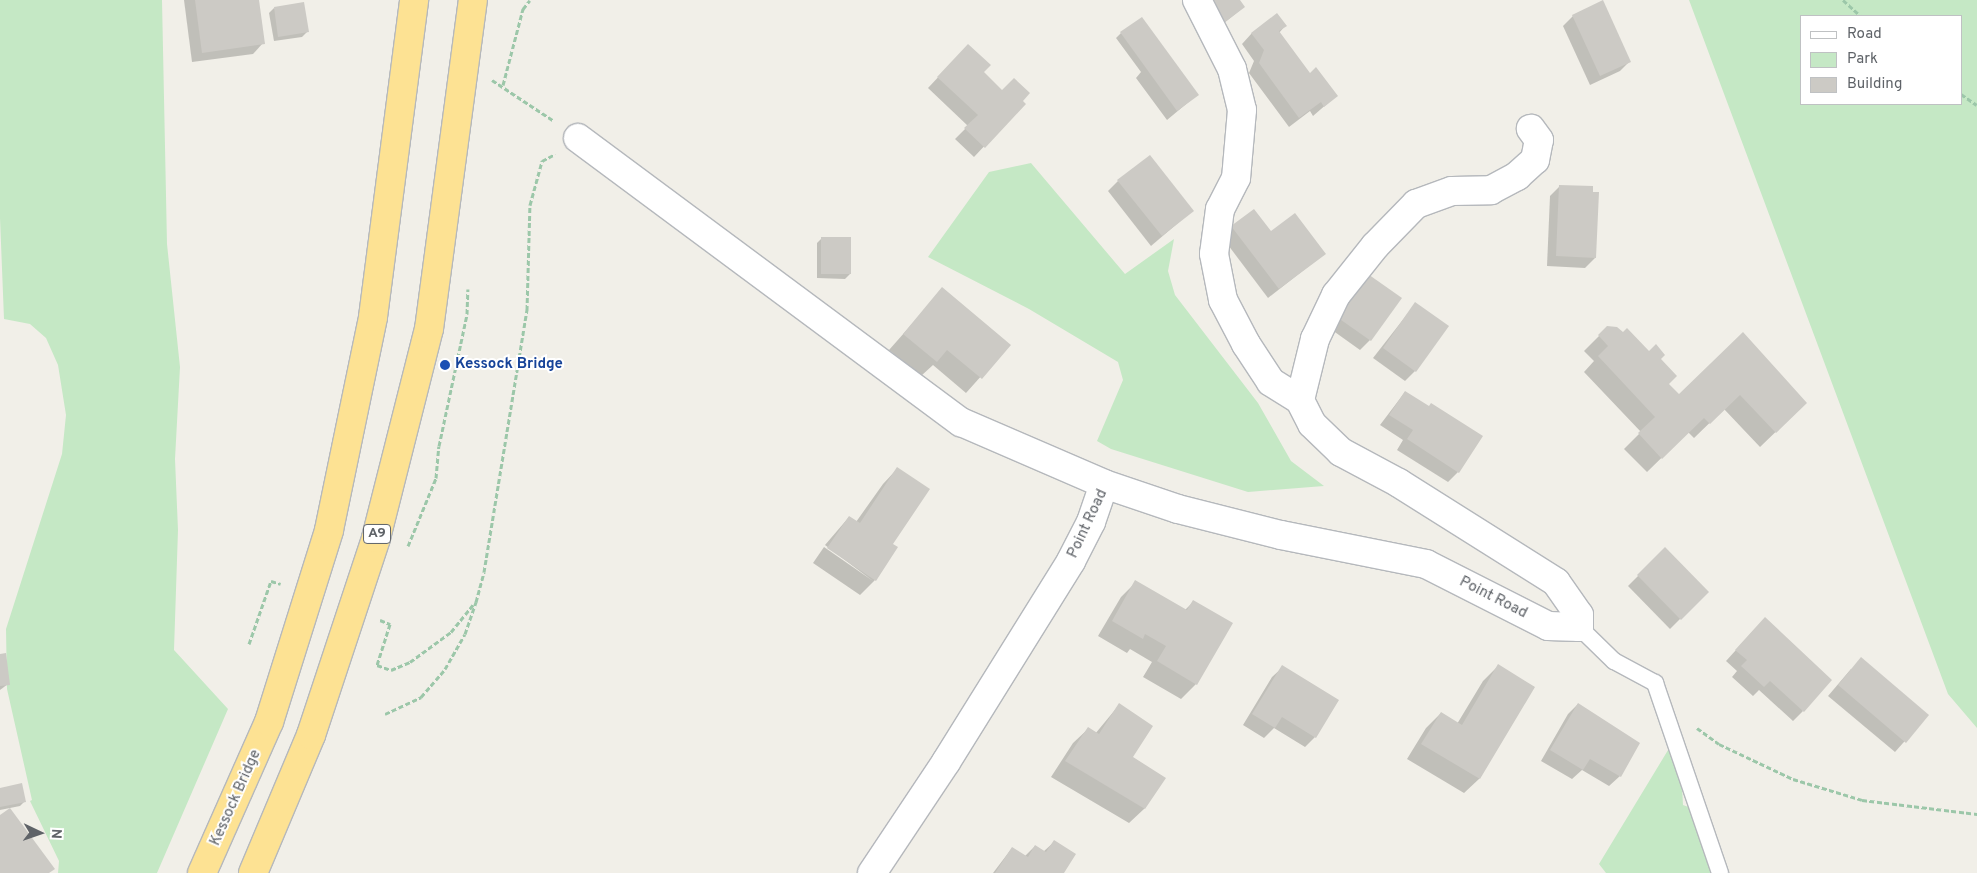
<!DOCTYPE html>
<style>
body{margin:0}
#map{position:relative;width:1977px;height:873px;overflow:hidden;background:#f1efe8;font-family:Overpass,sans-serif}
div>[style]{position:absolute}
.green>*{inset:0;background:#c5e8c5}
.shadow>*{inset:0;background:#0003}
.building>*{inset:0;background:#cccac5}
.path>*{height:3px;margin-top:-1.5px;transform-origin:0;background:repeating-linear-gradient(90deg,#9cc7a9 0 5px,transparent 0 7.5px)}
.roads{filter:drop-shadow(1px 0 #b5b8bc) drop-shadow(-1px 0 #b5b8bc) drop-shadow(0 1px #b5b8bc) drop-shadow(0 -1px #b5b8bc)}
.lane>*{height:16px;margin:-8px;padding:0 8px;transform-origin:8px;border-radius:8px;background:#fff}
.street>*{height:28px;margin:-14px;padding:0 14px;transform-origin:14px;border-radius:14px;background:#fff}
.highway>*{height:28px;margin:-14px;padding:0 14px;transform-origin:14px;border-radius:14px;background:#fde293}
.dots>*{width:14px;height:14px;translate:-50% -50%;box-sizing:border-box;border:2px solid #fff;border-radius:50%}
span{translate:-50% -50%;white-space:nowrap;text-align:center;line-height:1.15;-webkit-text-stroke:4px #fff;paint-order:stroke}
.shield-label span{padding:1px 4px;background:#fff;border:1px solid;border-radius:4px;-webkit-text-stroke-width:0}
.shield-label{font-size:14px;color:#5f6368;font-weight:700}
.transit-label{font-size:15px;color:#164399;font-weight:700}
.left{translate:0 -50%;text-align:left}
.street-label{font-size:15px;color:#5f6368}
.legend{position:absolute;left:1800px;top:15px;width:162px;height:90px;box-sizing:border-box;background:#fff;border:1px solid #bfc1c3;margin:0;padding:6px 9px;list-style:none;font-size:15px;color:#5f6368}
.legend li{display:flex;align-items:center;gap:10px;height:25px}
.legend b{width:25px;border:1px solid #bfc1c3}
.north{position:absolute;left:15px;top:808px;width:50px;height:50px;-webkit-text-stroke:4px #fff;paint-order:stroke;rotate:93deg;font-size:14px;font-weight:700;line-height:20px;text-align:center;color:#5f6368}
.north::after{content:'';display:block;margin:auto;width:18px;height:22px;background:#5f6368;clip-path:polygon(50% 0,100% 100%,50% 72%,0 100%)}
</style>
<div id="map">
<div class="green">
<i style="clip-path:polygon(0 0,162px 0,167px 244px,180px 367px,175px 459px,178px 530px,174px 650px,228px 709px,157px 873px,58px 873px,59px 861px,30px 801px,32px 800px,7px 689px,6px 629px,62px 454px,66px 415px,58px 365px,46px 338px,30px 324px,4px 319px,0 218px)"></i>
<i style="clip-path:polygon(evenodd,1689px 0,1977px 0,1977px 728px,1948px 694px,1689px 0,1801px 16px,1961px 16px,1961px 104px,1801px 104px,1801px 16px)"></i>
<i style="clip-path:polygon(1031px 163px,1125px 274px,1174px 239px,1168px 271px,1175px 295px,1258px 403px,1291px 461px,1324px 486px,1248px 492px,1111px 449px,1097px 441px,1123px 380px,1118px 362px,1029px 309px,928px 257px,989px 172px)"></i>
<i style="clip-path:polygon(1679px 732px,1683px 805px,1691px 808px,1711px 873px,1606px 873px,1599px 864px)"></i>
</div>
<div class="shadow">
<i style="clip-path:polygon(184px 0,257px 0,263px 43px,253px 54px,192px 62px)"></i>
<i style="clip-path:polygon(1192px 0,1239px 0,1244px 7px,1214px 31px)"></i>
<i style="clip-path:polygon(274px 8px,307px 32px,302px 37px,274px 41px,269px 13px)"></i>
<i style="clip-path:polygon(1573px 16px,1630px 61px,1620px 71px,1590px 85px,1563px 26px)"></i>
<i style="clip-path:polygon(1285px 26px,1279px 33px,1309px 74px,1336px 96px,1313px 116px,1310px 111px,1289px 127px,1249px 73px,1254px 61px,1242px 44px,1252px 33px)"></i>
<i style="clip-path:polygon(1121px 33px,1197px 95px,1167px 120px,1136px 78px,1141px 72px,1116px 38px)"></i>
<i style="clip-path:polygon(958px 56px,1002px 92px,1024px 104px,974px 157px,955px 139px,968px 126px,928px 88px)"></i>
<i style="clip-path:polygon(1118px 181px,1192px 211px,1151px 246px,1108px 191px)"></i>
<i style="clip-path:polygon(1560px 186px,1595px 258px,1585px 268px,1547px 266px,1550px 196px)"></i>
<i style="clip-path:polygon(1232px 227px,1271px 233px,1324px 254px,1268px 298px,1222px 237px)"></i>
<i style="clip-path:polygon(822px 238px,850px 274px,845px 279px,817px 278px,817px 243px)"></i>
<i style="clip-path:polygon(1355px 283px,1370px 340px,1360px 350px,1325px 325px)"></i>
<i style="clip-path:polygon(943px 289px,1009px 345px,966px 393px,933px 365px,921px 376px,889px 350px)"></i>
<i style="clip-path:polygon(1416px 303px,1415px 371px,1405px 381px,1373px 358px)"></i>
<i style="clip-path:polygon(1608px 327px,1659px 359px,1668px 384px,1679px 396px,1743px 334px,1790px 418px,1760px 447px,1724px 409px,1694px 438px,1688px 432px,1647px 472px,1624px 449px,1641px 432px,1584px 372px,1594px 361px,1584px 351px)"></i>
<i style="clip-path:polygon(1405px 392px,1458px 472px,1448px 482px,1397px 450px,1403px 440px,1380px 425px)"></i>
<i style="clip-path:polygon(897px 469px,891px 544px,875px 580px,860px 595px,813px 563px,824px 547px,873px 581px,825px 545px,849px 517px,856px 522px,883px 484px)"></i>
<i style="clip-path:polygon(1665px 549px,1707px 592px,1670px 629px,1628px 586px)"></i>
<i style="clip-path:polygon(1136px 582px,1185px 610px,1193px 602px,1196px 684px,1181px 699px,1143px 677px,1152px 662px,1130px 649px,1127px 653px,1098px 636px,1121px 597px)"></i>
<i style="clip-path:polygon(1755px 629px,1803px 711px,1793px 721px,1759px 690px,1753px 696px,1732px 677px,1737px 671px,1726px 661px)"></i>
<i style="clip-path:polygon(0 655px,8px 684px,0 690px)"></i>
<i style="clip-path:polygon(1498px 666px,1534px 687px,1479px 779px,1464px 793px,1407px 759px,1426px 728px,1441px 713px,1457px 724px,1483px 681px)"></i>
<i style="clip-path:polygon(1283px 667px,1315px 737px,1305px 747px,1274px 728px,1264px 738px,1243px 725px,1272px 677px)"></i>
<i style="clip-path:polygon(1851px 669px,1928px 715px,1895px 752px,1828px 696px)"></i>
<i style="clip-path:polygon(1578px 704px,1620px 776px,1609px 786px,1582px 770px,1572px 779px,1541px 761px,1568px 714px)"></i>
<i style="clip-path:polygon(1119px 705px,1132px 757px,1164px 778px,1144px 809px,1129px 823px,1051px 777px,1073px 743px,1088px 729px,1095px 734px)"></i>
<i style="clip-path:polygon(0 789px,25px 801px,20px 806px,0 810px)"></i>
<i style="clip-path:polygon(1054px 842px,1062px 873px,993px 873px,1012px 848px,1025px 856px,1035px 846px,1043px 852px)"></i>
</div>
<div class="building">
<i style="clip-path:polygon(195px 0,259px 0,265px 44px,202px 53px)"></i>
<i style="clip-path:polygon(1209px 0,1240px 0,1245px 7px,1225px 22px)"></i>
<i style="clip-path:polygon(1603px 0,1631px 62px,1600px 76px,1572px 15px)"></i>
<i style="clip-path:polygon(304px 2px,309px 32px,278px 37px,274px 7px)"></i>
<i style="clip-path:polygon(1277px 13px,1287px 26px,1279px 31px,1310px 73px,1316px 67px,1338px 96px,1324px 107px,1321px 102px,1299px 118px,1259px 63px,1264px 50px,1251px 33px)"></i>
<i style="clip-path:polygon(1142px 17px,1199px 95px,1177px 111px,1120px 32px)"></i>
<i style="clip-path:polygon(968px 44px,991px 65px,984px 72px,1002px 90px,1014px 78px,1030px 93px,1023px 101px,1026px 104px,985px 148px,964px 128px,978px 115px,937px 77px)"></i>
<i style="clip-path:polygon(1150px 155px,1194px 211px,1162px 236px,1117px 180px)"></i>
<i style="clip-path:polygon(1559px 185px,1593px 186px,1593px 192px,1599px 192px,1596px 258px,1556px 256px)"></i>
<i style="clip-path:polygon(1254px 209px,1271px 231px,1295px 213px,1326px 254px,1279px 289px,1231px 226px)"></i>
<i style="clip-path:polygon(821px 237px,851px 237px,851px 274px,821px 274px)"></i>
<i style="clip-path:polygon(1365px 272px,1402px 298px,1371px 341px,1334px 315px)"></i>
<i style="clip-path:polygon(942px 287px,1011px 345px,982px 379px,947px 350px,937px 362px,903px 334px)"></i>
<i style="clip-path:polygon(1415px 302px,1449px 326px,1416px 372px,1383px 348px)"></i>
<i style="clip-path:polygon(1607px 326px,1617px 327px,1623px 332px,1627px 328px,1649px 351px,1656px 344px,1665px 355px,1661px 359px,1677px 376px,1669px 384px,1679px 394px,1743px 332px,1807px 403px,1776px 433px,1740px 395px,1710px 424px,1704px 418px,1662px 459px,1638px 433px,1655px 417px,1598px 356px,1608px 346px,1598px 335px)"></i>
<i style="clip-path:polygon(1405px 391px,1429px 406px,1431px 403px,1483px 436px,1459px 473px,1407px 439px,1413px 430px,1389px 415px)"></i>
<i style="clip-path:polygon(897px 467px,930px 489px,893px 544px,898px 547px,876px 581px,827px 548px,849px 516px,860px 523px)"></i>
<i style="clip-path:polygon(1665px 547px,1709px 592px,1681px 620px,1637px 575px)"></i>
<i style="clip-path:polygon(1135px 580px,1187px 610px,1193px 600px,1233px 623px,1197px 685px,1157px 661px,1166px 646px,1145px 634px,1143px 639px,1112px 621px)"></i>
<i style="clip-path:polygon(1765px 617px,1832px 680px,1804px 712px,1770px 681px,1764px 687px,1741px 666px,1747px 660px,1735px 650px)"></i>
<i style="clip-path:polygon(6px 653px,10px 685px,0 686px,0 654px)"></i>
<i style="clip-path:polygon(1861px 657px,1929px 715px,1906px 743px,1838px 685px)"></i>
<i style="clip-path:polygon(1498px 664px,1535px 687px,1480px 779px,1421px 744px,1441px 712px,1462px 725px)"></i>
<i style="clip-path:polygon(1282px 665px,1339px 700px,1316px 738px,1282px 717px,1275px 728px,1252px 714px)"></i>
<i style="clip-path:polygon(1119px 703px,1153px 726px,1133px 757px,1166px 778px,1145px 809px,1065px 761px,1088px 727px,1099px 734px)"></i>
<i style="clip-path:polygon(1578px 703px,1640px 743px,1621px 777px,1590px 759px,1583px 770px,1550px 750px)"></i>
<i style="clip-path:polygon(22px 783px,26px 802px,0 807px,0 788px)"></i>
<i style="clip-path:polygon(10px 808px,55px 869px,49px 873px,0 873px,0 815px)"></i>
<i style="clip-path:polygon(1054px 840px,1076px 854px,1064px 873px,995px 873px,1012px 847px,1028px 857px,1035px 845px,1046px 852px)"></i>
</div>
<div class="path">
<i style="left:1843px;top:0;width:24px;rotate:42deg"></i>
<i style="left:492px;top:80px;width:74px;rotate:33.5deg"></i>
<i style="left:503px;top:85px;width:79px;rotate:-75.3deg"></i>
<i style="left:523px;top:9px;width:11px;rotate:-52deg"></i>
<i style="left:1961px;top:94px;width:19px;rotate:35deg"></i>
<i style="left:408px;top:546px;width:74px;rotate:-67.6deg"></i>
<i style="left:436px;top:478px;width:32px;rotate:-85deg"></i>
<i style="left:439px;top:446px;width:135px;rotate:-78deg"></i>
<i style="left:467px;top:314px;width:25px;rotate:-88deg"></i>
<i style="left:380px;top:620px;width:11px;rotate:22deg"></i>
<i style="left:390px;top:624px;width:43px;rotate:107.6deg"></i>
<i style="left:377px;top:665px;width:15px;rotate:20deg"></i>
<i style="left:391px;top:670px;width:21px;rotate:-23deg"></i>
<i style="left:410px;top:662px;width:51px;rotate:-36.2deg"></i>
<i style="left:451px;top:632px;width:36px;rotate:-51deg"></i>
<i style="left:249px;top:644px;width:67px;rotate:-70.8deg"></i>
<i style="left:271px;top:581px;width:10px;rotate:17deg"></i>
<i style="left:385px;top:714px;width:40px;rotate:-25deg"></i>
<i style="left:421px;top:697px;width:37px;rotate:-49deg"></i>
<i style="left:445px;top:669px;width:40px;rotate:-60.3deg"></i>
<i style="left:465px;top:634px;width:34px;rotate:-71deg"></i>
<i style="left:476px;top:602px;width:31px;rotate:-75deg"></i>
<i style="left:484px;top:572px;width:266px;rotate:-80.7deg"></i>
<i style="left:527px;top:310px;width:105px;rotate:-88.4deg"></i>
<i style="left:530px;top:205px;width:46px;rotate:-74.7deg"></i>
<i style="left:542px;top:161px;width:15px;rotate:-28deg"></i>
<i style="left:1697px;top:728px;width:27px;rotate:36deg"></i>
<i style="left:1719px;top:744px;width:82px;rotate:25.3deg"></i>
<i style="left:1793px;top:779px;width:72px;rotate:16.9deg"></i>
<i style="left:1862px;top:800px;width:116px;rotate:6.9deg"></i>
</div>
<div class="roads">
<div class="lane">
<i style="left:1579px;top:627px;width:49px;rotate:44.2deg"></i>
<i style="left:1614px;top:661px;width:47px;rotate:28.2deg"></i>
<i style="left:1655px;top:683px;width:201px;rotate:71.1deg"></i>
</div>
<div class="street">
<i style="left:1197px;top:0;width:77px;rotate:63.1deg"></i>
<i style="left:1232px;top:69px;width:42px;rotate:76.3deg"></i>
<i style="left:1242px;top:110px;width:68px;rotate:95deg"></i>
<i style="left:1236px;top:178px;width:35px;rotate:117deg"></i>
<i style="left:1220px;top:209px;width:45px;rotate:97.6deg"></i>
<i style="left:1214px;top:254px;width:47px;rotate:78.9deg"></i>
<i style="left:1223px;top:300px;width:50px;rotate:62.4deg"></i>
<i style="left:1246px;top:344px;width:45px;rotate:56.7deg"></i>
<i style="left:1271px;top:382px;width:34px;rotate:32deg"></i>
<i style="left:578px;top:138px;width:477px;rotate:36.6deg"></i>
<i style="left:961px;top:422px;width:156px;rotate:23.4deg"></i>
<i style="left:1104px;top:484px;width:78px;rotate:18.7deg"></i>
<i style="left:1178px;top:509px;width:106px;rotate:14.2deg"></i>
<i style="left:1281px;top:535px;width:148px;rotate:11.3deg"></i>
<i style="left:1426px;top:564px;width:137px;rotate:26.9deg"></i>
<i style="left:1548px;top:626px;width:31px;rotate:2deg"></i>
<i style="left:1579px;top:627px;width:12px;rotate:-90deg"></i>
<i style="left:1579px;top:615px;width:40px;rotate:-124.9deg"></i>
<i style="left:1556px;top:582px;width:186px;rotate:-147.8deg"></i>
<i style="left:1399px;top:483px;width:66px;rotate:-151.9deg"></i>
<i style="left:1341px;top:452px;width:40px;rotate:-136deg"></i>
<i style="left:1312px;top:424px;width:27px;rotate:-117deg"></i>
<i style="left:1300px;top:400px;width:63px;rotate:-76.2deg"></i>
<i style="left:1315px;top:339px;width:49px;rotate:-64.5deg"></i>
<i style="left:1336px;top:295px;width:63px;rotate:-51.5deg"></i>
<i style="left:1375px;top:246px;width:59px;rotate:-45.7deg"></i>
<i style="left:1416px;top:204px;width:38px;rotate:-20deg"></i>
<i style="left:1452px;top:191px;width:39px;rotate:-1deg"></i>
<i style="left:1491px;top:190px;width:30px;rotate:-28deg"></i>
<i style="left:1517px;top:176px;width:24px;rotate:-42deg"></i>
<i style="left:1535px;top:160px;width:20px;rotate:-79deg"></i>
<i style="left:1539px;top:140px;width:14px;rotate:-126deg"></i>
<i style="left:872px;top:873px;width:133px;rotate:-56.3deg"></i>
<i style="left:946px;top:762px;width:237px;rotate:-58.1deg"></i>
<i style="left:1071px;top:561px;width:44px;rotate:-62.9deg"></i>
<i style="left:1091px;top:522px;width:40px;rotate:-71.1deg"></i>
</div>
<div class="highway">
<i style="left:202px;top:873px;width:165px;rotate:-66.1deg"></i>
<i style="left:269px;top:722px;width:201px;rotate:-72.6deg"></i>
<i style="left:329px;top:530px;width:217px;rotate:-78.3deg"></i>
<i style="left:373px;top:317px;width:320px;rotate:-82.6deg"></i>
<i style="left:253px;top:873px;width:150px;rotate:-67.2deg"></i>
<i style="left:311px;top:735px;width:207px;rotate:-71.7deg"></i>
<i style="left:376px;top:538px;width:216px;rotate:-75.8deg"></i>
<i style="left:429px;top:329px;width:332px;rotate:-82.4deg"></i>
</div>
</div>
<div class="dots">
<i style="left:445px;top:365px;background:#1a4fb4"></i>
</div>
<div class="shield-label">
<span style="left:377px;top:534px">A9</span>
</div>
<div class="transit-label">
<span class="left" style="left:455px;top:365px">Kessock Bridge</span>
</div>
<div class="street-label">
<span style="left:1088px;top:524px;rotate:-65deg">Point Road</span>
<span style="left:1493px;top:598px;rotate:27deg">Point Road</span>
<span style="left:236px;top:798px;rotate:-66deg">Kessock Bridge</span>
</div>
<ul class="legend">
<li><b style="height:6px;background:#fff"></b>Road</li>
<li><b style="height:14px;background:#c5e8c5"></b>Park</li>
<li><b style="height:14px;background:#cccac5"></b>Building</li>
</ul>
<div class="north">N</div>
</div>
